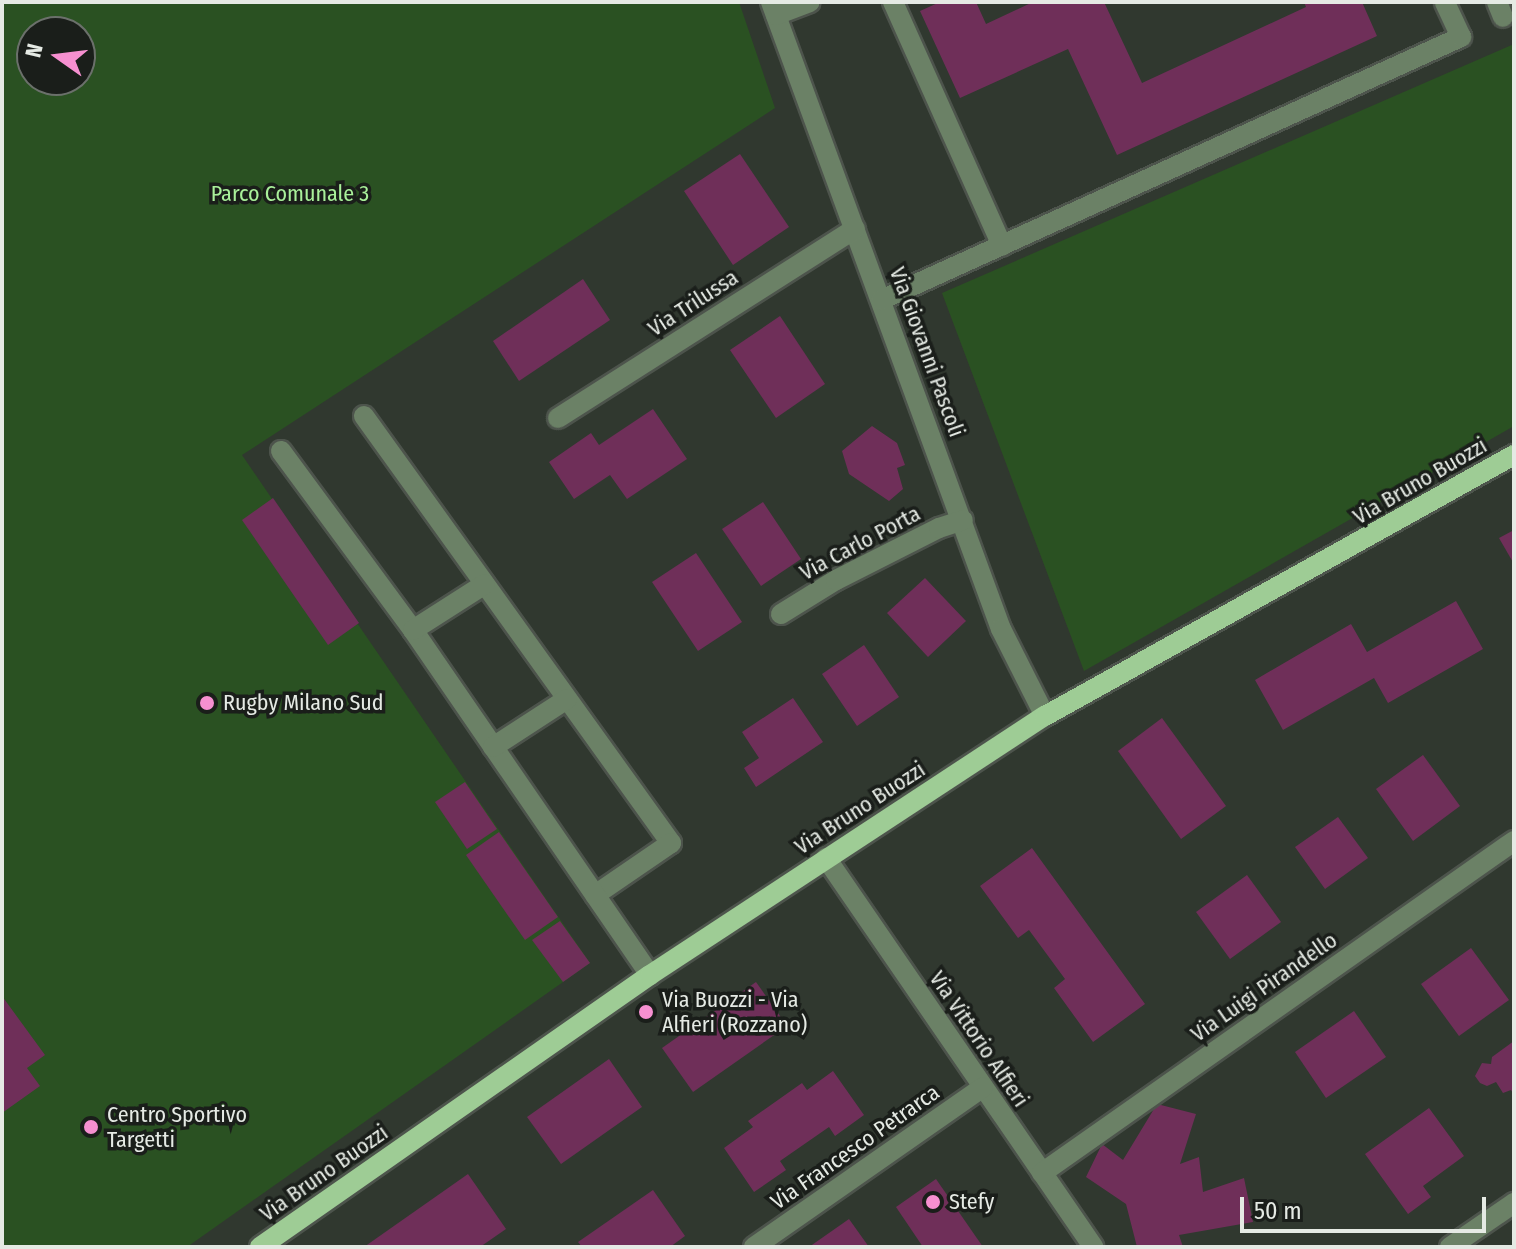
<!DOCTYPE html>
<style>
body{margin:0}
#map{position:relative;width:1516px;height:1249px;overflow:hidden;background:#30382f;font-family:"Fira Sans Condensed",sans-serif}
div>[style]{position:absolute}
.green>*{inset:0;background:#2a5122}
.building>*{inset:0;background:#6f2f59}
.roads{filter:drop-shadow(2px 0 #4d544c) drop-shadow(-2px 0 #4d544c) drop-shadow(0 2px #4d544c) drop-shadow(0 -2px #4d544c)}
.minor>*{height:20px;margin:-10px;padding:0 10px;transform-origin:10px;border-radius:10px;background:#6b8166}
.major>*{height:20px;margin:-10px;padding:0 10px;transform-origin:10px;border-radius:10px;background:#9ecc95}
.dots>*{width:22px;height:22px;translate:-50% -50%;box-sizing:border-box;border:4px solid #1a1e1a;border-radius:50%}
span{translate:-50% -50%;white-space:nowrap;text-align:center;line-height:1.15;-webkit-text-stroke:7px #1a1e1a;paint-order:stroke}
.park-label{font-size:22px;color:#a9f09a}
.street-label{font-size:22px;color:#e5eae4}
.poi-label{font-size:22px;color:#e5eae4}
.left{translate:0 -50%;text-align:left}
.frame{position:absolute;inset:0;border:4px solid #e5eae4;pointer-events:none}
.north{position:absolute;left:16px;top:16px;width:80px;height:80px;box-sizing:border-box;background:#1a1e1a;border:2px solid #6b706b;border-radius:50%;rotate:284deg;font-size:22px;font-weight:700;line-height:32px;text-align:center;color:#e5eae4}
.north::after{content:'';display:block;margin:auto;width:28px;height:36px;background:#f690d0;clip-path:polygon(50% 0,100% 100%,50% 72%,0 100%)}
.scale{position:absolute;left:1240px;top:1197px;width:246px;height:36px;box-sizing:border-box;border:4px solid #e5eae4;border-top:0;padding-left:10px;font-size:24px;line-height:28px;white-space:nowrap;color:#e5eae4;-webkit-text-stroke:6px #1a1e1a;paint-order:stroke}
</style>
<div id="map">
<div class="green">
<i style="clip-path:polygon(evenodd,2px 2px,739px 2px,775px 108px,242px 455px,590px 963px,187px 1247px,2px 1247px,2px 2px,32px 32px,80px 32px,80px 80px,32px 80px,32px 32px)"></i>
<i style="clip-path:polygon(1514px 44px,1514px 426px,1084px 671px,942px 293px)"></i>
</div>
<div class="building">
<i style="clip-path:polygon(940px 2px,976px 2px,986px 24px,1033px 2px,1104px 2px,1142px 83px,1306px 7px,1304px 2px,1362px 2px,1377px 36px,1117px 155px,1068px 49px,960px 98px,920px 11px)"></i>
<i style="clip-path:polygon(740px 154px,789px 227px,733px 265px,684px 191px)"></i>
<i style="clip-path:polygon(583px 279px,610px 320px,519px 381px,493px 341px)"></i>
<i style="clip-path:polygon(780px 316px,825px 384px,776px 418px,730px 350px)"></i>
<i style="clip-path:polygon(653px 409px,687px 459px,627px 499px,610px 475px,574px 499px,549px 462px,591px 433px,599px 445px)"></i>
<i style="clip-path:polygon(872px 426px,897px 443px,905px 465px,897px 468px,903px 489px,889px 501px,849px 474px,842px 451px)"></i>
<i style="clip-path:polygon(273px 498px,359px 623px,328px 645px,242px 520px)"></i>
<i style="clip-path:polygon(763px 502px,801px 559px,761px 586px,722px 529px)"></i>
<i style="clip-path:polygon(1514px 530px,1514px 564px,1499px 538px)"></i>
<i style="clip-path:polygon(696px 553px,742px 622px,698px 651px,652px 582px)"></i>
<i style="clip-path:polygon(925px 578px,966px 621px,928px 657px,887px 613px)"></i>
<i style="clip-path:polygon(1456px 601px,1483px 649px,1388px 703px,1374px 678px,1283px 730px,1255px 680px,1351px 624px,1367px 652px)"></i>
<i style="clip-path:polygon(864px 645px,899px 697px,857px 726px,822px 674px)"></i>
<i style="clip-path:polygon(793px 698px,823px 742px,756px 787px,744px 768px,759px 758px,742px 732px)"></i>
<i style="clip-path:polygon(1162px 718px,1226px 806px,1181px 839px,1118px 751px)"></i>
<i style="clip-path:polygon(1423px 755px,1460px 806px,1413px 841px,1376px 789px)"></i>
<i style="clip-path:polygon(465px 782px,497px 829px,467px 849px,435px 802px)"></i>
<i style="clip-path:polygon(1338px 817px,1368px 858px,1325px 889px,1295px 847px)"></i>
<i style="clip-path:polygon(499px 832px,558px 917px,525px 940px,466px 855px)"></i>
<i style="clip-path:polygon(1032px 848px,1145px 1004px,1093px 1042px,1054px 988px,1065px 979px,1029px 930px,1018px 938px,980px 886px)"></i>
<i style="clip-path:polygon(1247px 875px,1281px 922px,1230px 959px,1196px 912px)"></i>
<i style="clip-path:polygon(560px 921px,590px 963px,563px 982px,532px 940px)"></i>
<i style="clip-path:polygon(1471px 948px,1509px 1000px,1459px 1036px,1421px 984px)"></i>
<i style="clip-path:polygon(756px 982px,787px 1026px,693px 1092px,662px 1048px)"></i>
<i style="clip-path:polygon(2px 996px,45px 1055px,27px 1068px,40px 1086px,2px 1113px)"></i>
<i style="clip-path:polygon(1354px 1011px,1386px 1057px,1326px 1098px,1295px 1052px)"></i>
<i style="clip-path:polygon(1514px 1041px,1514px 1095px,1511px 1090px,1503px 1093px,1496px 1082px,1487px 1086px,1480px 1083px,1475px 1076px,1482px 1063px,1491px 1064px,1492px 1057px)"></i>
<i style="clip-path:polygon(609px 1059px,642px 1107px,561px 1164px,527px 1117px)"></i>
<i style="clip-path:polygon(833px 1071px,864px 1115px,835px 1136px,829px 1127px,780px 1161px,786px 1170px,754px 1192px,724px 1148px,753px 1127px,748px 1121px,802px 1083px,807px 1090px)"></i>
<i style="clip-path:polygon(1157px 1104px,1196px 1114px,1180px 1164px,1199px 1157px,1203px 1192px,1244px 1178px,1253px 1222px,1179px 1235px,1183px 1247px,1137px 1247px,1126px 1204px,1086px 1177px,1102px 1144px,1123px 1160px)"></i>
<i style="clip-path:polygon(1429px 1108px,1464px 1156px,1423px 1186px,1431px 1197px,1408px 1214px,1365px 1154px)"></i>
<i style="clip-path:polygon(468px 1174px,506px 1229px,480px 1247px,364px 1247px)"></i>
<i style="clip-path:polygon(936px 1179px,983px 1247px,923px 1247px,896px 1207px)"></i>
<i style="clip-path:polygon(653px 1190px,685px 1236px,670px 1247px,582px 1247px,578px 1242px)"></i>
<i style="clip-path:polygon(849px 1219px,869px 1247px,809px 1247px)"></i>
</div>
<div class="roads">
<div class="minor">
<i style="left:771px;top:2px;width:668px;rotate:69.86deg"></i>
<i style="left:1001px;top:629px;width:97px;rotate:63.2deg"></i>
<i style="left:893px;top:2px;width:267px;rotate:65.9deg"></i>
<i style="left:1497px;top:2px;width:16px;rotate:68deg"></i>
<i style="left:776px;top:15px;width:36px;rotate:-21deg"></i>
<i style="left:881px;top:300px;width:637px;rotate:-24.39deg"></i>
<i style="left:1461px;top:37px;width:38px;rotate:-115deg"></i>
<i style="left:364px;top:416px;width:526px;rotate:54.29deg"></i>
<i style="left:671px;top:843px;width:92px;rotate:145.6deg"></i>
<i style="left:558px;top:418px;width:352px;rotate:-32.5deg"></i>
<i style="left:281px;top:451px;width:222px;rotate:53.6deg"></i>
<i style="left:413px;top:630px;width:419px;rotate:55.5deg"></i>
<i style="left:781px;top:614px;width:65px;rotate:-31.7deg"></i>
<i style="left:836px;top:580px;width:115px;rotate:-26.8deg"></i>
<i style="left:939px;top:528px;width:25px;rotate:-18deg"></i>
<i style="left:413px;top:630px;width:85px;rotate:-32.6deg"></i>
<i style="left:493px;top:747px;width:88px;rotate:-33deg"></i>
<i style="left:826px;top:858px;width:472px;rotate:55.5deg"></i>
<i style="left:1042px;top:1173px;width:577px;rotate:-35.12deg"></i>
<i style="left:754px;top:1247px;width:279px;rotate:-34.9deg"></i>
<i style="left:1450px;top:1247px;width:78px;rotate:-34.5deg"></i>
</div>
<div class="major">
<i style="left:260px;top:1247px;width:475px;rotate:-34.9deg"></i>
<i style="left:650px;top:975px;width:472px;rotate:-33.3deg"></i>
<i style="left:1045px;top:716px;width:537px;rotate:-29.1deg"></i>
</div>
</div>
<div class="dots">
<i style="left:207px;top:703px;background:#f690d0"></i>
<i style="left:646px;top:1012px;background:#f690d0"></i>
<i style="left:91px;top:1127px;background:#f690d0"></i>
<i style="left:933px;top:1202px;background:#f690d0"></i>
</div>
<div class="park-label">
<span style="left:290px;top:194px">Parco Comunale 3</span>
</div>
<div class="street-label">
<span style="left:693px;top:303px;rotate:-33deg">Via Trilussa</span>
<span style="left:927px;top:352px;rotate:70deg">Via Giovanni Pascoli</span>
<span style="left:1420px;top:481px;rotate:-30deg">Via Bruno Buozzi</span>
<span style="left:860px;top:543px;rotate:-28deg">Via Carlo Porta</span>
<span style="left:860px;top:808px;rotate:-33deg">Via Bruno Buozzi</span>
<span style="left:1264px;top:987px;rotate:-35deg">Via Luigi Pirandello</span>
<span style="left:979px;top:1039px;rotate:56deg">Via Vittorio Alfieri</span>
<span style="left:855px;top:1147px;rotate:-35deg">Via Francesco Petrarca</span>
<span style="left:324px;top:1173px;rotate:-35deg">Via Bruno Buozzi</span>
</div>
<div class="poi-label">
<span class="left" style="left:223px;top:703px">Rugby Milano Sud</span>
<span class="left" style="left:662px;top:1012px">Via Buozzi - Via<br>Alfieri (Rozzano)</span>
<span class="left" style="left:107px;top:1127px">Centro Sportivo<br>Targetti</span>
<span class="left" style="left:949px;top:1202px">Stefy</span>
</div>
<div class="frame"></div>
<div class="north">N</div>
<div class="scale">50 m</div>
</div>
